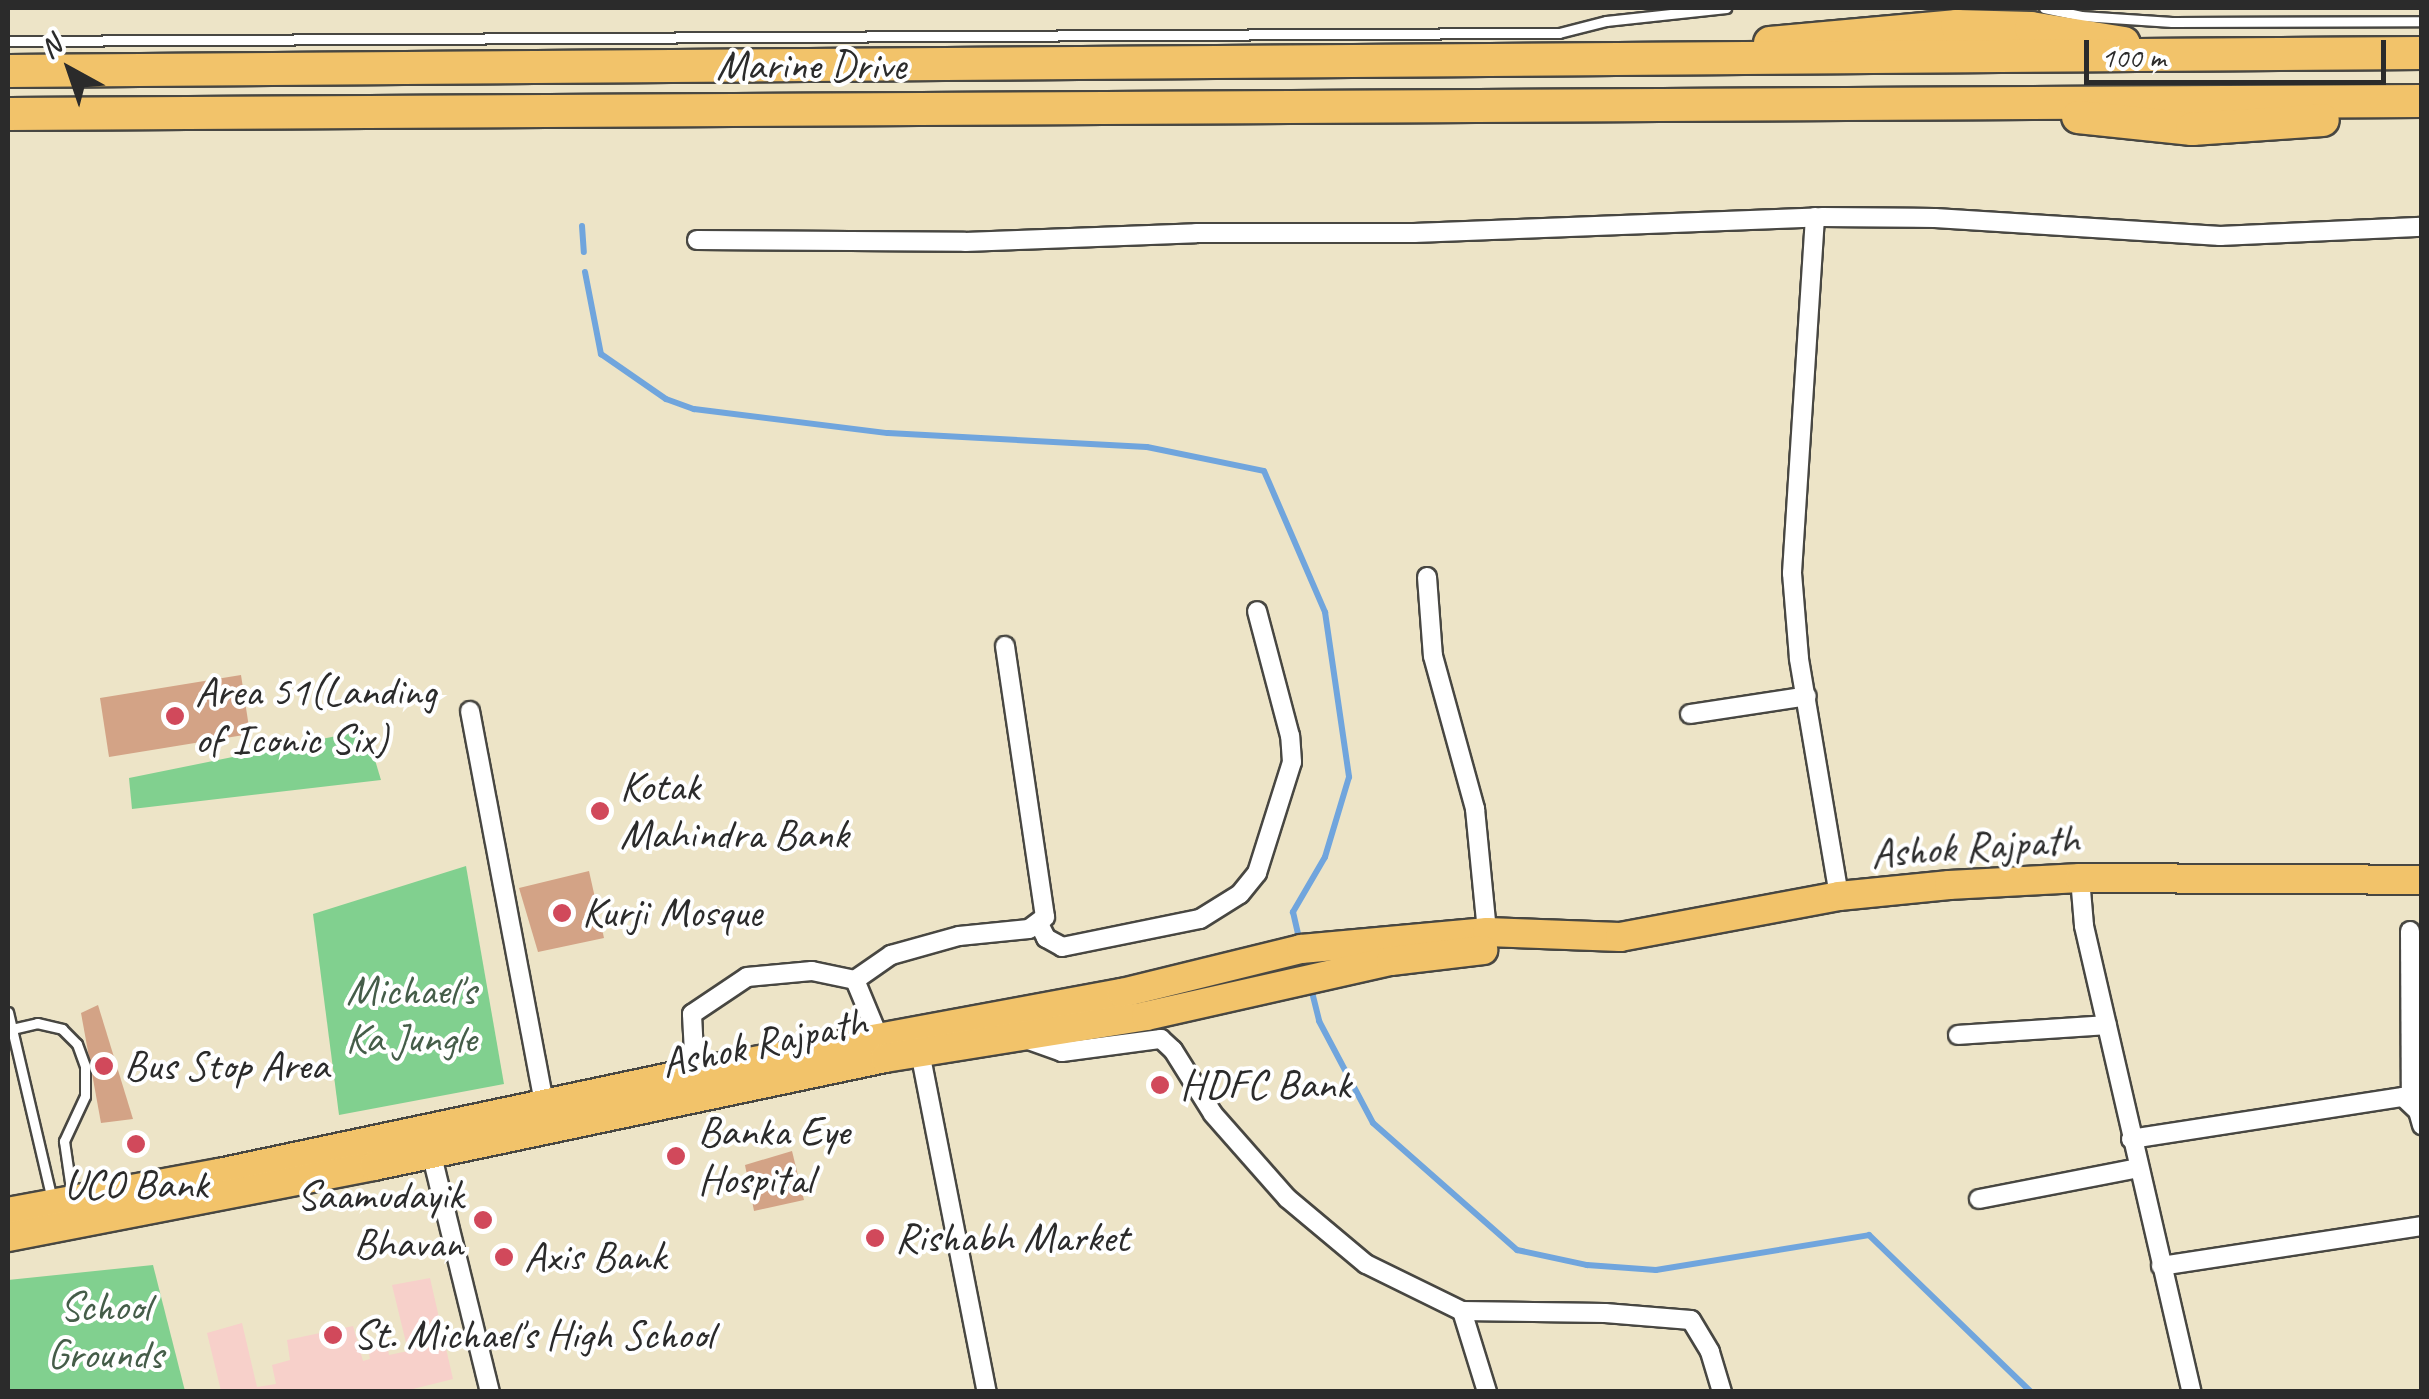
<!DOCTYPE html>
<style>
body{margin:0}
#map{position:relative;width:2429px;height:1399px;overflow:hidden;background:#ede4c7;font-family:Caveat,sans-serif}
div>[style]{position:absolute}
.built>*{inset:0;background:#f7d0ca}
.green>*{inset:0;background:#81d08f}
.stream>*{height:6px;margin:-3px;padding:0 3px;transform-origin:3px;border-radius:3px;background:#70a5dd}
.building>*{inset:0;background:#d3a386}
.roads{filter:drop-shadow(2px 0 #484742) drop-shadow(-2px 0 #484742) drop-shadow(0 2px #484742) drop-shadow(0 -2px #484742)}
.lane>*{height:9px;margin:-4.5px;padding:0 4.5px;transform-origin:4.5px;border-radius:4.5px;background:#fff}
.street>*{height:18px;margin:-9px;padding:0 9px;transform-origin:9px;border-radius:9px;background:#fff}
.primary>*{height:28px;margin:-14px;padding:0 14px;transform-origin:14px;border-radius:14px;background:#f2c36a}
.highway>*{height:32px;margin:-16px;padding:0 16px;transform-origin:16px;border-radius:16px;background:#f2c36a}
.dots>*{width:28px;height:28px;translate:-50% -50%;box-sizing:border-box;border:5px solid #fff;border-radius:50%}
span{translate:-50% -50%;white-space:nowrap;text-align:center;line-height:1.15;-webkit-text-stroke:8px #fff;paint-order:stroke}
.street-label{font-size:42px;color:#2b2b2b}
.poi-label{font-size:42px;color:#2b2b2b}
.left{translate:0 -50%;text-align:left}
.right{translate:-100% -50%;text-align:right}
.park-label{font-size:42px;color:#455d49}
.frame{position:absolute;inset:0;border:10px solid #2b2b2b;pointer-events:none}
.north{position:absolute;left:20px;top:20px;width:100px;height:100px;-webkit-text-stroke:8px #fff;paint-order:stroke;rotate:320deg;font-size:28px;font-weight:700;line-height:40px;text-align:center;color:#2b2b2b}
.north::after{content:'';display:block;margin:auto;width:35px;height:45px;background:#2b2b2b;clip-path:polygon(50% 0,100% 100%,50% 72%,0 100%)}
.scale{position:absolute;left:2084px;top:40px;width:302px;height:45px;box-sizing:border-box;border:5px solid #2b2b2b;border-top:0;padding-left:12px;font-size:30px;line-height:35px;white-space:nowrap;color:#2b2b2b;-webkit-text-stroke:8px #fff;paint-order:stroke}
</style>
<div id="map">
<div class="built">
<i style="clip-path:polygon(430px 1278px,453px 1379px,401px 1392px,221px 1391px,207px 1333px,242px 1323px,257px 1387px,276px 1384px,272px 1365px,290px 1360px,287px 1340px,353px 1326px,363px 1361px,370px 1359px,367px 1343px,386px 1338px,389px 1355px,408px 1351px,392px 1285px)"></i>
</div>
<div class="green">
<i style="clip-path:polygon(366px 730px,381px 780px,132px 809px,129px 778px)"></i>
<i style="clip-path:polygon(466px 866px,504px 1084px,339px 1115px,313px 914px)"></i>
<i style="clip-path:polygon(153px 1265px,185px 1391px,8px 1391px,8px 1280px)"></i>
</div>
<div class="stream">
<i style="left:582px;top:226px;width:26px;rotate:86deg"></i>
<i style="left:585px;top:272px;width:84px;rotate:79deg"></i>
<i style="left:601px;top:354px;width:79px;rotate:34.7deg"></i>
<i style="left:666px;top:399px;width:30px;rotate:20deg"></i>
<i style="left:694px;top:409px;width:195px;rotate:7.1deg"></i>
<i style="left:888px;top:433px;width:259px;rotate:3.1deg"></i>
<i style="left:1147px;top:447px;width:119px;rotate:11.6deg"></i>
<i style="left:1264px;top:471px;width:154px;rotate:66.6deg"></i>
<i style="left:1325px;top:612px;width:167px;rotate:81.7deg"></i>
<i style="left:1349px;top:777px;width:84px;rotate:106.7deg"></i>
<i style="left:1325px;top:857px;width:64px;rotate:120.2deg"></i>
<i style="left:1293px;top:912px;width:31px;rotate:77deg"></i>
<i style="left:1311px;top:988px;width:34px;rotate:76deg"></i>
<i style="left:1319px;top:1021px;width:115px;rotate:62.1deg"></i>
<i style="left:1373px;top:1123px;width:192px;rotate:41.4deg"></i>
<i style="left:1517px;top:1250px;width:72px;rotate:12.1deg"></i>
<i style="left:1587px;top:1265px;width:69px;rotate:4.1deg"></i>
<i style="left:1656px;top:1270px;width:216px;rotate:-9.3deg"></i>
<i style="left:1869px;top:1235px;width:226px;rotate:44.1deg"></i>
</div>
<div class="building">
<i style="clip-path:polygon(241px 675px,250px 734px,109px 757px,100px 698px)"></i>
<i style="clip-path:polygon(589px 871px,604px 938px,538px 952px,519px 888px)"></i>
<i style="clip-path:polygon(98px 1005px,133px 1119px,101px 1123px,81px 1013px)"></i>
<i style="clip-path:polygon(792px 1151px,804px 1200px,754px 1211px,745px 1165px)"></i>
</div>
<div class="roads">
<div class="lane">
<i style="left:2044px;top:8px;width:38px;rotate:12deg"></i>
<i style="left:2081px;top:16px;width:91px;rotate:3.8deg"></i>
<i style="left:2172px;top:22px;width:250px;rotate:-0.2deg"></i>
<i style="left:8px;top:41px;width:1551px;rotate:-0.3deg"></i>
<i style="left:1559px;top:33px;width:49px;rotate:-14.3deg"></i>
<i style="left:1606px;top:21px;width:121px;rotate:-6.2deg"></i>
<i style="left:8px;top:1012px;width:192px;rotate:76.8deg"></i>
<i style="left:12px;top:1029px;width:26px;rotate:-13deg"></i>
<i style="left:37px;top:1023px;width:26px;rotate:13deg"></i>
<i style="left:62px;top:1029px;width:21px;rotate:45deg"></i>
<i style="left:77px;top:1044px;width:23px;rotate:70deg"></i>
<i style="left:85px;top:1066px;width:30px;rotate:90deg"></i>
<i style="left:85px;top:1096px;width:50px;rotate:115deg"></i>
<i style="left:64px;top:1141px;width:56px;rotate:81.7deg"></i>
</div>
<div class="street">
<i style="left:1815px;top:217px;width:357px;rotate:93.7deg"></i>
<i style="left:1792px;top:573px;width:86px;rotate:85.3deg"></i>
<i style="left:1799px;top:659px;width:240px;rotate:80.4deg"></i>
<i style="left:697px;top:240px;width:268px;rotate:0.4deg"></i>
<i style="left:965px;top:242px;width:231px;rotate:-2.2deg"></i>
<i style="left:1196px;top:233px;width:218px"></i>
<i style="left:1414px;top:233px;width:408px;rotate:-2.2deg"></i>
<i style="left:1822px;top:217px;width:113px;rotate:0.5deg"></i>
<i style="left:1935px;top:218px;width:286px;rotate:3.6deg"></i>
<i style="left:2220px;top:236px;width:202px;rotate:-2.6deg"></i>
<i style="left:1427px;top:577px;width:79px;rotate:85.7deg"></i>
<i style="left:1433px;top:656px;width:159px;rotate:74.6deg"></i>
<i style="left:1475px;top:809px;width:124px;rotate:84.4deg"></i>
<i style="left:470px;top:711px;width:409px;rotate:79.3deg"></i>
<i style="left:1690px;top:714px;width:118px;rotate:-8.7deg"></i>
<i style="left:2080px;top:878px;width:48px;rotate:85.2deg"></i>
<i style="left:2084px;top:926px;width:478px;rotate:77deg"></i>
<i style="left:1039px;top:924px;width:16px;rotate:63deg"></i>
<i style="left:1046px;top:938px;width:18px;rotate:29deg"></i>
<i style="left:1062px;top:947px;width:141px;rotate:-11.5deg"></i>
<i style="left:1200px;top:919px;width:47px;rotate:-32deg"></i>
<i style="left:1240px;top:894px;width:27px;rotate:-51deg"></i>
<i style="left:1257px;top:873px;width:116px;rotate:-72.5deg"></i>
<i style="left:1292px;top:762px;width:26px;rotate:-94deg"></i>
<i style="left:1290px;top:736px;width:129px;rotate:-104.8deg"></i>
<i style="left:2410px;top:931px;width:171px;rotate:89.7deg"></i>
<i style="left:855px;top:980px;width:44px;rotate:-34.8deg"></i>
<i style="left:891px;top:955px;width:71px;rotate:-15.6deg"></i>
<i style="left:959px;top:936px;width:70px;rotate:-5.7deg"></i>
<i style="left:1029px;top:929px;width:20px;rotate:-37deg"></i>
<i style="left:1045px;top:917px;width:274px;rotate:-98.4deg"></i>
<i style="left:1958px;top:1035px;width:149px;rotate:-3.8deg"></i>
<i style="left:1023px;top:1038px;width:41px;rotate:19.7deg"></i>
<i style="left:1062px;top:1052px;width:100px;rotate:-7.5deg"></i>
<i style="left:1161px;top:1039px;width:16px;rotate:43deg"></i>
<i style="left:1173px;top:1050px;width:75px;rotate:58deg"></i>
<i style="left:1213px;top:1114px;width:112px;rotate:48.6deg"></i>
<i style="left:1287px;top:1198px;width:103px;rotate:39.9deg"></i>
<i style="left:1366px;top:1264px;width:107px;rotate:26.1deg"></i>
<i style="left:1462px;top:1311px;width:85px;rotate:72.8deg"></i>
<i style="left:920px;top:1052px;width:347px;rotate:78.9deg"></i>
<i style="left:695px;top:1072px;width:58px;rotate:-93deg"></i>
<i style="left:692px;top:1014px;width:66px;rotate:-33.9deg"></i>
<i style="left:747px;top:977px;width:65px;rotate:-5.3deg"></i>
<i style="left:812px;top:971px;width:44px;rotate:11.8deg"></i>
<i style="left:855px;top:980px;width:70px;rotate:67.4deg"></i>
<i style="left:2131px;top:1139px;width:275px;rotate:-8.8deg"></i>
<i style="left:2403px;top:1097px;width:21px;rotate:43deg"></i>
<i style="left:2418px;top:1111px;width:15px;rotate:74deg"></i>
<i style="left:429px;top:1144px;width:255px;rotate:76.2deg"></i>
<i style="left:1979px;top:1199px;width:162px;rotate:-11deg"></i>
<i style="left:2161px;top:1266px;width:264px;rotate:-8.7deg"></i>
<i style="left:1462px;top:1311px;width:143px;rotate:0.8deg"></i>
<i style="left:1605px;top:1313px;width:86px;rotate:4.7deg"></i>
<i style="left:1691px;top:1320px;width:37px;rotate:59deg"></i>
<i style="left:1710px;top:1352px;width:42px;rotate:73.3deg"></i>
</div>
<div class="primary">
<i style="left:8px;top:1212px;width:215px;rotate:-10.5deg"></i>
<i style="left:219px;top:1173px;width:487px;rotate:-12deg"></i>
<i style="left:695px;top:1072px;width:434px;rotate:-10.5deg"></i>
<i style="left:1122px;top:993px;width:184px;rotate:-13.8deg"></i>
<i style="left:1301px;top:949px;width:187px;rotate:-5.2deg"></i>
<i style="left:1487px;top:932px;width:133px;rotate:2.2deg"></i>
<i style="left:1620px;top:937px;width:223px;rotate:-10.6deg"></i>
<i style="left:1839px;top:896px;width:111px;rotate:-5.7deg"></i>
<i style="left:1949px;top:885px;width:131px;rotate:-3.1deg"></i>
<i style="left:2080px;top:878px;width:342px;rotate:0.3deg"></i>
<i style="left:8px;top:1237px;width:373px;rotate:-11deg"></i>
<i style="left:374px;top:1166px;width:522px;rotate:-11.93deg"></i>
<i style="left:885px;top:1058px;width:264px;rotate:-9.1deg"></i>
<i style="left:1146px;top:1016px;width:251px;rotate:-12.7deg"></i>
<i style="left:1391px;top:961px;width:93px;rotate:-6.8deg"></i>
</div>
<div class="highway">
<i style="left:1770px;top:43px;width:188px;rotate:-5.2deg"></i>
<i style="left:1957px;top:26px;width:74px;rotate:1.5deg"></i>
<i style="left:2031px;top:28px;width:94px;rotate:9.2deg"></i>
<i style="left:8px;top:71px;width:2414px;rotate:-0.43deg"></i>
<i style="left:8px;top:114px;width:2414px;rotate:-0.31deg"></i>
<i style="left:2078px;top:117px;width:115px;rotate:6deg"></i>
<i style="left:2192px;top:129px;width:131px;rotate:-3.9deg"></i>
</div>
</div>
<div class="dots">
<i style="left:175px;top:716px;background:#d1495b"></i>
<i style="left:600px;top:811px;background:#d1495b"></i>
<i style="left:562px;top:913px;background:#d1495b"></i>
<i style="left:104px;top:1066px;background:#d1495b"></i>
<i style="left:1160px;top:1085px;background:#d1495b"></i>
<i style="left:136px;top:1144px;background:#d1495b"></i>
<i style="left:676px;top:1156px;background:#d1495b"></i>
<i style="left:483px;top:1220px;background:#d1495b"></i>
<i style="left:875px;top:1238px;background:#d1495b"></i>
<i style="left:504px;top:1257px;background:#d1495b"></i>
<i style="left:333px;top:1335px;background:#d1495b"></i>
</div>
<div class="street-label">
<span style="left:811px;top:66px">Marine Drive</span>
<span style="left:1975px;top:847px;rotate:-4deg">Ashok Rajpath</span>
<span style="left:764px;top:1043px;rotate:-12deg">Ashok Rajpath</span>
</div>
<div class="poi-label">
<span class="left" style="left:195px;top:716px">Area 51(Landing<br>of Iconic Six)</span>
<span class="left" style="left:620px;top:811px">Kotak<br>Mahindra Bank</span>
<span class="left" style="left:582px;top:913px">Kurji Mosque</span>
<span class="left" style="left:124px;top:1066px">Bus Stop Area</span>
<span class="left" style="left:1180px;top:1085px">HDFC Bank</span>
<span class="left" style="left:698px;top:1156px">Banka Eye<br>Hospital</span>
<span style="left:136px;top:1185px">UCO Bank</span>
<span class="right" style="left:463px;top:1220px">Saamudayik<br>Bhavan</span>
<span class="left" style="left:895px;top:1238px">Rishabh Market</span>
<span class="left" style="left:524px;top:1257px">Axis Bank</span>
<span class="left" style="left:353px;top:1335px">St. Michael's High School</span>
</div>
<div class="park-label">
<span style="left:411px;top:1015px">Michael's<br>Ka Jungle</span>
<span style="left:105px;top:1331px">School<br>Grounds</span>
</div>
<div class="frame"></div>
<div class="north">N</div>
<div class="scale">100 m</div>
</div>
